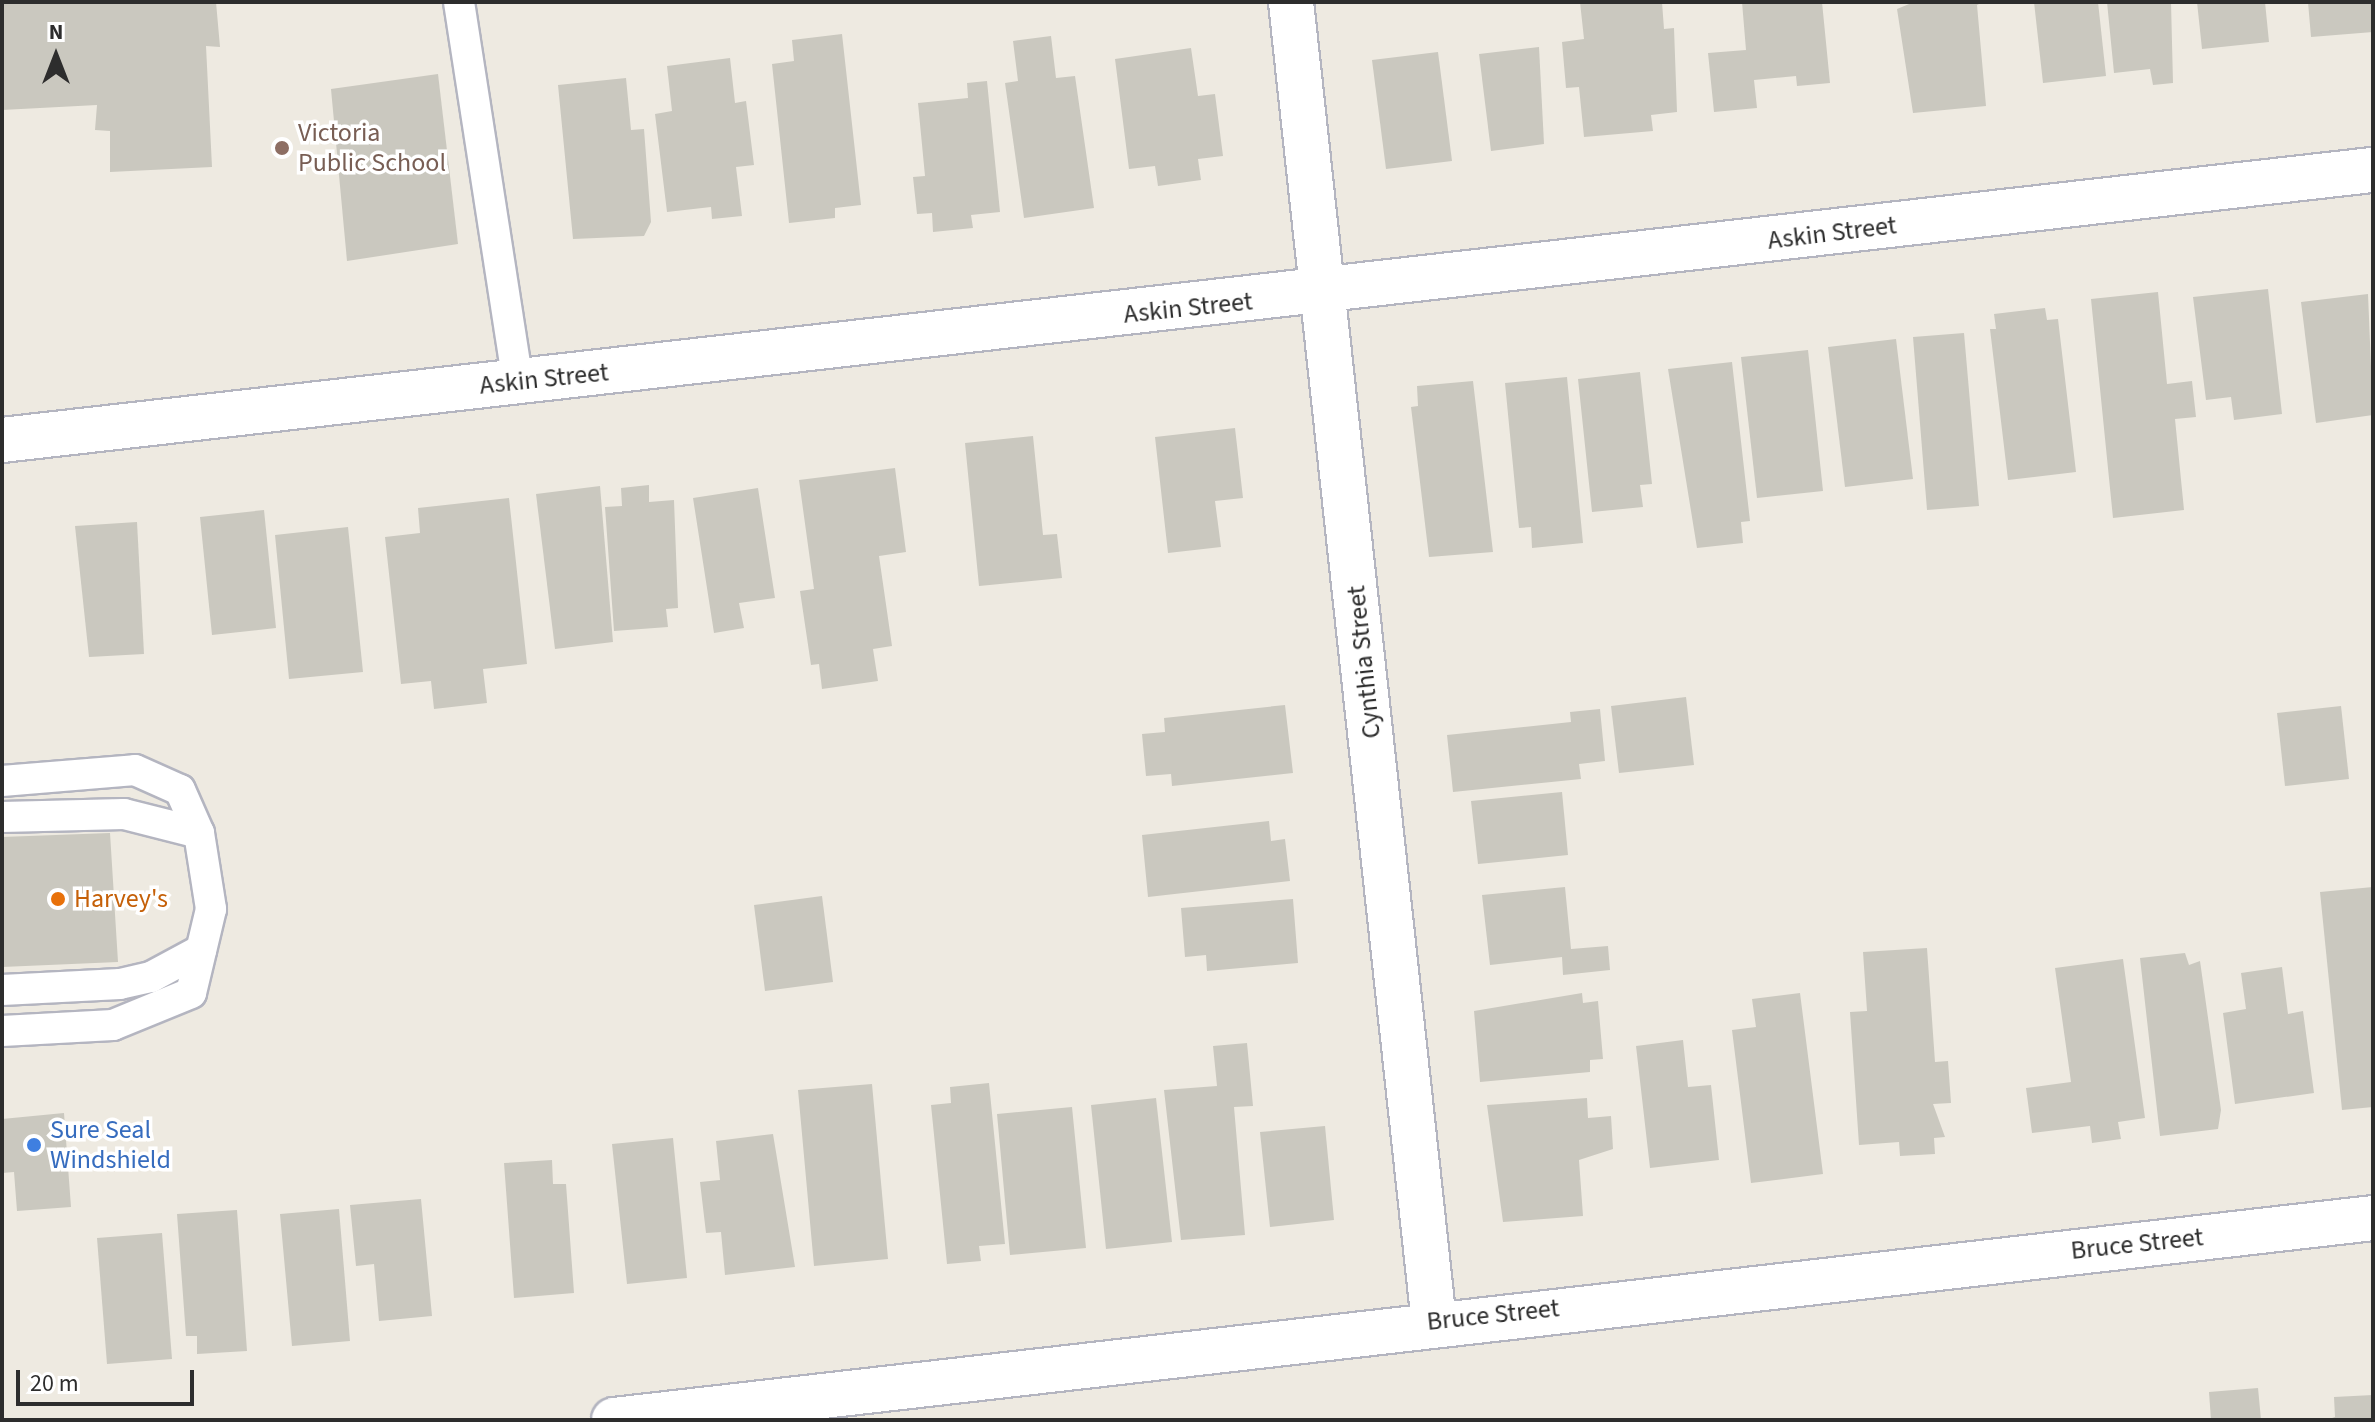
<!DOCTYPE html>
<style>
body{margin:0}
#map{position:relative;width:2375px;height:1422px;overflow:hidden;background:#eeeae1;font-family:"Source Sans 3",sans-serif}
div>[style]{position:absolute}
.building>*{inset:0;background:#cac8bf}
.roads{filter:drop-shadow(2px 0 #b4b5c0) drop-shadow(-2px 0 #b4b5c0) drop-shadow(0 2px #b4b5c0) drop-shadow(0 -2px #b4b5c0)}
.service>*{height:30px;margin:-15px;padding:0 15px;transform-origin:15px;border-radius:15px;background:#fff}
.minor>*{height:44px;margin:-22px;padding:0 22px;transform-origin:22px;border-radius:22px;background:#fff}
.tertiary>*{height:44px;margin:-22px;padding:0 22px;transform-origin:22px;border-radius:22px;background:#fff}
.dots>*{width:22px;height:22px;translate:-50% -50%;box-sizing:border-box;border:4px solid #fff;border-radius:50%}
span{translate:-50% -50%;white-space:nowrap;text-align:center;line-height:1.15;-webkit-text-stroke:7px #fff;paint-order:stroke}
.education-label{font-size:26px;color:#785e54}
.left{translate:0 -50%;text-align:left}
.street-label{font-size:26px;color:#2d2d2d}
.food-label{font-size:26px;color:#c56008}
.shop-label{font-size:26px;color:#366cbe}
.frame{position:absolute;inset:0;border:4px solid #2d2d2d;pointer-events:none}
.north{position:absolute;left:16px;top:16px;width:80px;height:80px;-webkit-text-stroke:6px #fff;paint-order:stroke;rotate:0deg;font-size:22px;font-weight:700;line-height:32px;text-align:center;color:#2d2d2d}
.north::after{content:'';display:block;margin:auto;width:28px;height:36px;background:#2d2d2d;clip-path:polygon(50% 0,100% 100%,50% 72%,0 100%)}
.scale{position:absolute;left:16px;top:1370px;width:178px;height:36px;box-sizing:border-box;border:4px solid #2d2d2d;border-top:0;padding-left:10px;font-size:24px;line-height:28px;white-space:nowrap;color:#2d2d2d;-webkit-text-stroke:6px #fff;paint-order:stroke}
</style>
<div id="map">
<div class="building">
<i style="clip-path:polygon(2px 2px,216px 2px,220px 47px,206px 46px,212px 167px,110px 172px,110px 131px,95px 130px,97px 105px,2px 110px)"></i>
<i style="clip-path:polygon(1580px 2px,1662px 2px,1664px 29px,1674px 28px,1677px 112px,1651px 115px,1653px 131px,1584px 137px,1579px 87px,1566px 88px,1562px 42px,1584px 39px)"></i>
<i style="clip-path:polygon(1742px 2px,1822px 2px,1830px 83px,1797px 86px,1796px 76px,1754px 80px,1757px 108px,1714px 112px,1708px 53px,1746px 50px)"></i>
<i style="clip-path:polygon(1914px 2px,1983px 2px,1977px 5px,1986px 106px,1913px 113px,1897px 9px)"></i>
<i style="clip-path:polygon(2034px 2px,2098px 2px,2106px 76px,2043px 83px)"></i>
<i style="clip-path:polygon(2107px 2px,2171px 2px,2173px 83px,2153px 85px,2150px 69px,2114px 73px)"></i>
<i style="clip-path:polygon(2197px 2px,2265px 2px,2269px 42px,2202px 49px)"></i>
<i style="clip-path:polygon(2308px 2px,2373px 2px,2373px 32px,2311px 37px)"></i>
<i style="clip-path:polygon(842px 34px,861px 205px,835px 208px,835px 218px,789px 223px,772px 64px,794px 61px,792px 40px)"></i>
<i style="clip-path:polygon(1051px 36px,1056px 78px,1075px 76px,1094px 208px,1024px 218px,1005px 83px,1018px 81px,1013px 41px)"></i>
<i style="clip-path:polygon(1539px 47px,1544px 144px,1491px 151px,1479px 54px)"></i>
<i style="clip-path:polygon(1191px 48px,1198px 96px,1215px 94px,1223px 156px,1198px 159px,1201px 180px,1158px 186px,1155px 166px,1129px 169px,1115px 59px)"></i>
<i style="clip-path:polygon(1438px 52px,1452px 161px,1386px 169px,1372px 60px)"></i>
<i style="clip-path:polygon(730px 58px,735px 103px,746px 101px,754px 165px,736px 167px,742px 216px,712px 219px,711px 207px,667px 212px,655px 114px,672px 111px,667px 66px)"></i>
<i style="clip-path:polygon(438px 74px,458px 244px,347px 261px,331px 89px)"></i>
<i style="clip-path:polygon(626px 78px,631px 130px,644px 129px,651px 222px,644px 236px,573px 239px,558px 85px)"></i>
<i style="clip-path:polygon(987px 81px,1000px 212px,971px 215px,973px 228px,933px 232px,932px 213px,917px 214px,913px 177px,925px 176px,918px 103px,968px 98px,967px 83px)"></i>
<i style="clip-path:polygon(2268px 289px,2282px 414px,2234px 420px,2231px 397px,2206px 400px,2193px 297px)"></i>
<i style="clip-path:polygon(2158px 292px,2167px 384px,2192px 381px,2196px 417px,2175px 419px,2184px 510px,2113px 518px,2091px 299px)"></i>
<i style="clip-path:polygon(2368px 294px,2373px 415px,2316px 423px,2301px 302px)"></i>
<i style="clip-path:polygon(2045px 308px,2047px 320px,2058px 319px,2076px 472px,2008px 480px,1990px 329px,1996px 329px,1994px 314px)"></i>
<i style="clip-path:polygon(1964px 333px,1979px 506px,1927px 510px,1913px 337px)"></i>
<i style="clip-path:polygon(1896px 339px,1913px 479px,1845px 487px,1828px 347px)"></i>
<i style="clip-path:polygon(1808px 350px,1823px 491px,1757px 498px,1741px 357px)"></i>
<i style="clip-path:polygon(1732px 362px,1750px 521px,1741px 522px,1743px 543px,1697px 548px,1668px 369px)"></i>
<i style="clip-path:polygon(1640px 372px,1652px 484px,1640px 485px,1643px 507px,1592px 512px,1578px 379px)"></i>
<i style="clip-path:polygon(1567px 377px,1583px 543px,1532px 548px,1531px 527px,1519px 528px,1505px 383px)"></i>
<i style="clip-path:polygon(1473px 381px,1493px 552px,1429px 557px,1411px 407px,1418px 406px,1417px 386px)"></i>
<i style="clip-path:polygon(1235px 428px,1243px 498px,1215px 501px,1221px 547px,1168px 553px,1155px 437px)"></i>
<i style="clip-path:polygon(1033px 436px,1043px 535px,1057px 534px,1062px 578px,979px 586px,965px 443px)"></i>
<i style="clip-path:polygon(895px 468px,906px 552px,879px 556px,892px 646px,873px 649px,878px 681px,822px 689px,819px 664px,811px 665px,800px 591px,814px 589px,799px 480px)"></i>
<i style="clip-path:polygon(649px 485px,649px 502px,674px 500px,678px 608px,666px 609px,668px 627px,614px 631px,605px 507px,622px 506px,621px 488px)"></i>
<i style="clip-path:polygon(600px 486px,613px 642px,555px 649px,536px 494px)"></i>
<i style="clip-path:polygon(758px 488px,775px 598px,739px 603px,744px 628px,714px 633px,693px 498px)"></i>
<i style="clip-path:polygon(509px 498px,527px 664px,483px 669px,487px 703px,434px 709px,431px 681px,401px 684px,385px 537px,420px 533px,418px 508px)"></i>
<i style="clip-path:polygon(264px 510px,276px 628px,212px 635px,200px 517px)"></i>
<i style="clip-path:polygon(137px 522px,144px 654px,89px 657px,75px 526px)"></i>
<i style="clip-path:polygon(348px 527px,363px 672px,289px 679px,275px 535px)"></i>
<i style="clip-path:polygon(1686px 697px,1694px 765px,1619px 773px,1611px 706px)"></i>
<i style="clip-path:polygon(1285px 705px,1293px 773px,1172px 786px,1171px 774px,1146px 776px,1142px 734px,1165px 732px,1164px 718px)"></i>
<i style="clip-path:polygon(2341px 706px,2349px 779px,2285px 786px,2277px 713px)"></i>
<i style="clip-path:polygon(1600px 709px,1605px 761px,1579px 764px,1581px 779px,1453px 792px,1447px 735px,1571px 722px,1570px 712px)"></i>
<i style="clip-path:polygon(1562px 792px,1568px 855px,1478px 864px,1471px 801px)"></i>
<i style="clip-path:polygon(1269px 821px,1271px 841px,1285px 839px,1290px 881px,1148px 897px,1142px 835px)"></i>
<i style="clip-path:polygon(110px 833px,118px 962px,2px 967px,2px 837px)"></i>
<i style="clip-path:polygon(1565px 887px,1571px 949px,1608px 946px,1610px 970px,1563px 975px,1562px 957px,1490px 965px,1482px 895px)"></i>
<i style="clip-path:polygon(2373px 887px,2373px 1107px,2342px 1110px,2320px 892px)"></i>
<i style="clip-path:polygon(822px 896px,833px 982px,765px 991px,754px 905px)"></i>
<i style="clip-path:polygon(1293px 899px,1298px 963px,1207px 971px,1206px 955px,1185px 957px,1181px 908px)"></i>
<i style="clip-path:polygon(1927px 948px,1935px 1062px,1948px 1061px,1951px 1103px,1933px 1104px,1945px 1137px,1934px 1138px,1935px 1154px,1900px 1156px,1899px 1142px,1859px 1145px,1850px 1012px,1867px 1011px,1863px 952px)"></i>
<i style="clip-path:polygon(2185px 953px,2189px 965px,2200px 961px,2221px 1110px,2218px 1129px,2160px 1136px,2140px 958px)"></i>
<i style="clip-path:polygon(2123px 959px,2145px 1118px,2118px 1122px,2121px 1139px,2092px 1143px,2090px 1126px,2032px 1133px,2026px 1088px,2071px 1082px,2055px 968px)"></i>
<i style="clip-path:polygon(2282px 967px,2288px 1014px,2303px 1011px,2314px 1093px,2235px 1104px,2223px 1013px,2246px 1009px,2241px 973px)"></i>
<i style="clip-path:polygon(1582px 993px,1583px 1003px,1598px 1001px,1603px 1059px,1590px 1060px,1590px 1072px,1480px 1082px,1474px 1011px)"></i>
<i style="clip-path:polygon(1800px 993px,1823px 1174px,1751px 1183px,1732px 1030px,1756px 1027px,1752px 999px)"></i>
<i style="clip-path:polygon(1683px 1040px,1688px 1087px,1711px 1085px,1719px 1160px,1650px 1168px,1636px 1046px)"></i>
<i style="clip-path:polygon(1247px 1043px,1253px 1106px,1234px 1107px,1245px 1235px,1181px 1240px,1164px 1090px,1217px 1086px,1213px 1046px)"></i>
<i style="clip-path:polygon(989px 1083px,1005px 1244px,979px 1246px,981px 1261px,947px 1264px,931px 1105px,951px 1103px,950px 1087px)"></i>
<i style="clip-path:polygon(872px 1084px,888px 1259px,814px 1266px,798px 1090px)"></i>
<i style="clip-path:polygon(1156px 1098px,1172px 1242px,1106px 1249px,1091px 1105px)"></i>
<i style="clip-path:polygon(1587px 1098px,1588px 1118px,1611px 1116px,1613px 1149px,1579px 1160px,1583px 1216px,1503px 1222px,1487px 1105px)"></i>
<i style="clip-path:polygon(1072px 1107px,1086px 1248px,1010px 1255px,997px 1114px)"></i>
<i style="clip-path:polygon(64px 1113px,71px 1207px,17px 1211px,14px 1172px,2px 1173px,2px 1119px)"></i>
<i style="clip-path:polygon(1325px 1126px,1334px 1220px,1270px 1227px,1260px 1132px)"></i>
<i style="clip-path:polygon(773px 1134px,795px 1267px,725px 1275px,721px 1232px,706px 1233px,700px 1182px,720px 1180px,716px 1141px)"></i>
<i style="clip-path:polygon(673px 1138px,687px 1278px,627px 1284px,612px 1144px)"></i>
<i style="clip-path:polygon(552px 1160px,553px 1184px,566px 1184px,574px 1293px,514px 1298px,504px 1163px)"></i>
<i style="clip-path:polygon(421px 1199px,432px 1316px,379px 1321px,374px 1264px,356px 1266px,350px 1205px)"></i>
<i style="clip-path:polygon(339px 1209px,350px 1341px,292px 1346px,280px 1214px)"></i>
<i style="clip-path:polygon(237px 1210px,247px 1351px,197px 1354px,197px 1336px,186px 1336px,177px 1214px)"></i>
<i style="clip-path:polygon(162px 1233px,172px 1359px,107px 1364px,97px 1238px)"></i>
<i style="clip-path:polygon(2258px 1388px,2261px 1420px,2211px 1420px,2209px 1392px)"></i>
<i style="clip-path:polygon(2373px 1395px,2373px 1420px,2326px 1420px,2335px 1417px,2334px 1397px)"></i>
</div>
<div class="roads">
<div class="service">
<i style="left:459px;top:2px;width:385px;rotate:81.2deg"></i>
<i style="left:2px;top:781px;width:133px;rotate:-4.7deg"></i>
<i style="left:135px;top:770px;width:49px;rotate:24deg"></i>
<i style="left:180px;top:790px;width:47px;rotate:66.2deg"></i>
<i style="left:199px;top:833px;width:77px;rotate:81deg"></i>
<i style="left:211px;top:909px;width:86px;rotate:103.4deg"></i>
<i style="left:191px;top:993px;width:84px;rotate:157.7deg"></i>
<i style="left:113px;top:1025px;width:111px;rotate:176.9deg"></i>
<i style="left:2px;top:817px;width:122px;rotate:-1.4deg"></i>
<i style="left:124px;top:814px;width:77px;rotate:14.2deg"></i>
<i style="left:2px;top:990px;width:118px;rotate:-2.9deg"></i>
<i style="left:120px;top:984px;width:32px;rotate:-13deg"></i>
<i style="left:151px;top:977px;width:57px;rotate:-28.4deg"></i>
</div>
<div class="minor">
<i style="left:1291px;top:2px;width:1328px;rotate:83.82deg"></i>
<i style="left:2px;top:440px;width:2386px;rotate:-6.5deg"></i>
</div>
<div class="tertiary">
<i style="left:614px;top:1420px;width:1771px;rotate:-6.55deg"></i>
</div>
</div>
<div class="dots">
<i style="left:282px;top:148px;background:#8d6e63"></i>
<i style="left:58px;top:899px;background:#e8710a"></i>
<i style="left:34px;top:1145px;background:#3f7fe0"></i>
</div>
<div class="education-label">
<span class="left" style="left:298px;top:148px">Victoria<br>Public School</span>
</div>
<div class="street-label">
<span style="left:1832px;top:233px;rotate:-7deg">Askin Street</span>
<span style="left:1188px;top:308px;rotate:-6deg">Askin Street</span>
<span style="left:544px;top:379px;rotate:-6deg">Askin Street</span>
<span style="left:1364px;top:662px;rotate:-96deg">Cynthia Street</span>
<span style="left:2137px;top:1244px;rotate:-6deg">Bruce Street</span>
<span style="left:1493px;top:1315px;rotate:-6deg">Bruce Street</span>
</div>
<div class="food-label">
<span class="left" style="left:74px;top:899px">Harvey's</span>
</div>
<div class="shop-label">
<span class="left" style="left:50px;top:1145px">Sure Seal<br>Windshield</span>
</div>
<div class="frame"></div>
<div class="north">N</div>
<div class="scale">20 m</div>
</div>
